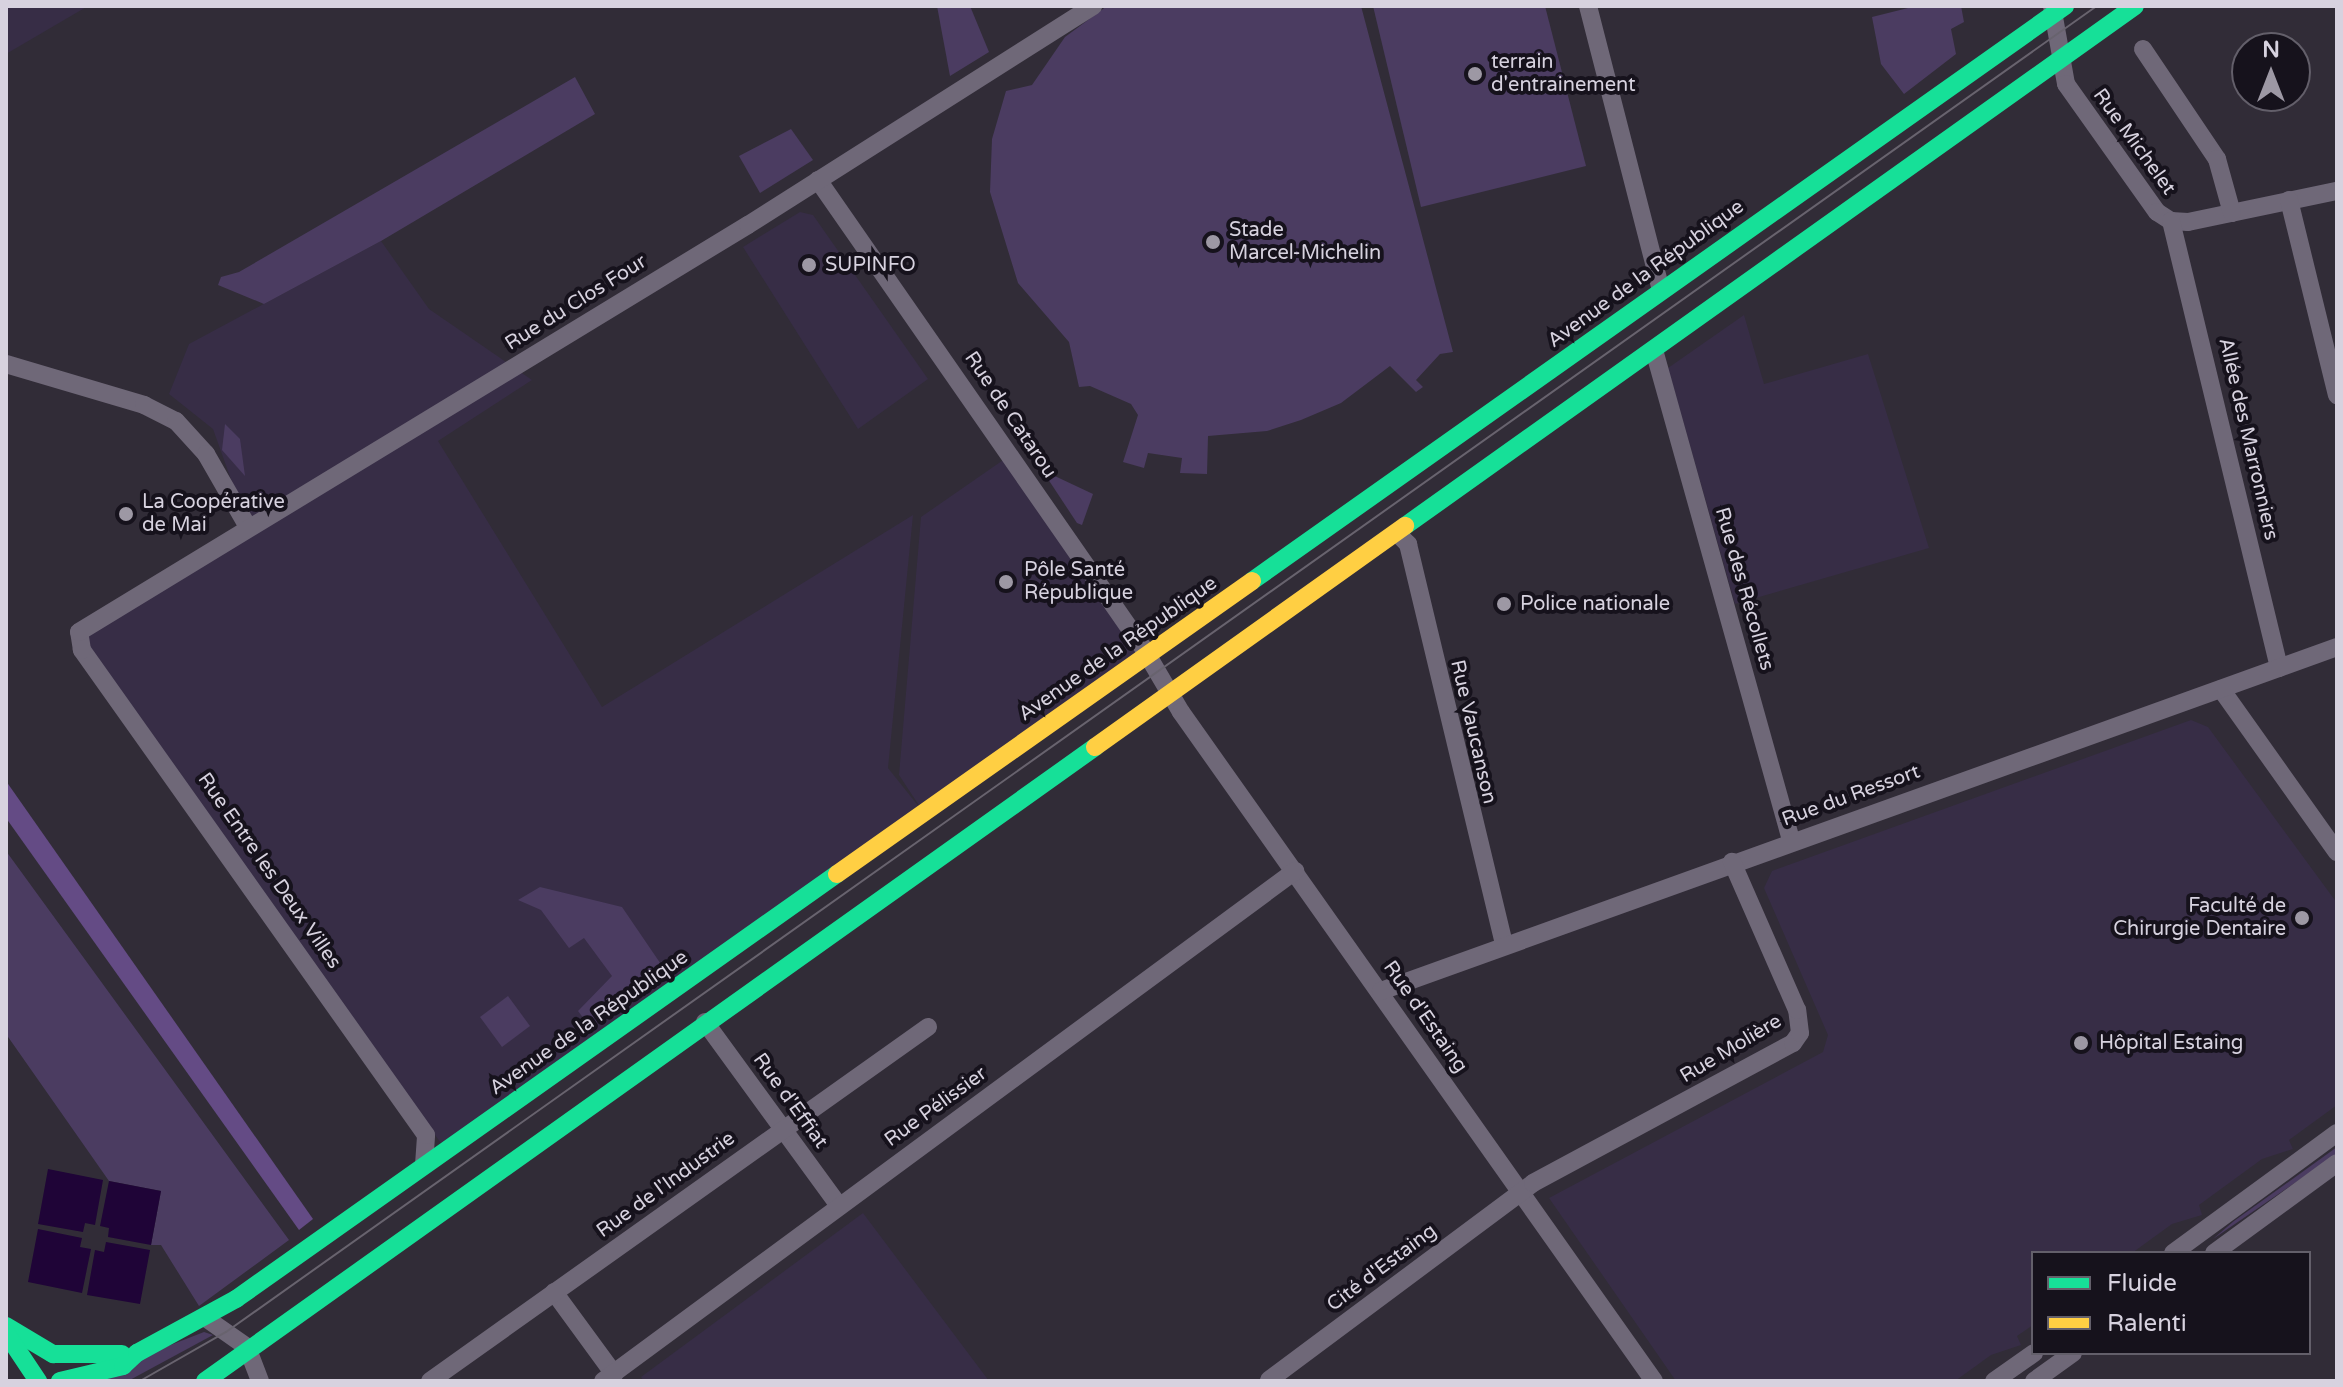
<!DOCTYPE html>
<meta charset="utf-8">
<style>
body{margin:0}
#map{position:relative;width:2343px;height:1387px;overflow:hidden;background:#312c37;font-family:"Varela Round",sans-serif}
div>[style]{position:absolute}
.built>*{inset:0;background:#372d46}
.green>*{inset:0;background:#4b3c61}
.forest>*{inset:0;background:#644b85}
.water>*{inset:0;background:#1f0437}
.street>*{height:18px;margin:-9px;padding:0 9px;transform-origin:9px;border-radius:9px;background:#6f6878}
.fast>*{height:18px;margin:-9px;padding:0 9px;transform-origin:9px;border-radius:9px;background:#16e098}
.slow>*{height:18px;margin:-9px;padding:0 9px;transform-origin:9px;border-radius:9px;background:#ffcf43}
.tram>*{height:2px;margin:-1px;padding:0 1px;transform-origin:1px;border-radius:1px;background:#68636e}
.dots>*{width:22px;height:22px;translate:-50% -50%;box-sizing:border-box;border:4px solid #16121c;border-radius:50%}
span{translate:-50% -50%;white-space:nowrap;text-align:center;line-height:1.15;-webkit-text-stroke:8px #16121c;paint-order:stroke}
.poi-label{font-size:20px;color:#d7d2df}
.left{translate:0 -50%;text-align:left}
.right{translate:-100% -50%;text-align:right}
.street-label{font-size:20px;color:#d7d2df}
.frame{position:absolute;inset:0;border:8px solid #d7d2df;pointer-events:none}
.legend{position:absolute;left:2031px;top:1251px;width:280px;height:104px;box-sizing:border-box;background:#16121c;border:2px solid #635f6a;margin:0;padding:10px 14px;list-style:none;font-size:24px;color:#d7d2df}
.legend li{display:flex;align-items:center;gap:16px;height:40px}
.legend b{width:40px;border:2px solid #635f6a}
.north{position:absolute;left:2231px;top:32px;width:80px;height:80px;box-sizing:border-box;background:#16121c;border:2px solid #635f6a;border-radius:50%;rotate:0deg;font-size:22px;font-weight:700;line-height:32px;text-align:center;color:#d7d2df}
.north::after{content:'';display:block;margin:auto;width:28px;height:36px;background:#9d98a4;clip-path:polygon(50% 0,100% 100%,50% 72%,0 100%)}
</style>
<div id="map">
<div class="built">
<i style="clip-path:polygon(6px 6px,88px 6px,6px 54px)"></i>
<i style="clip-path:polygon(800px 212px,813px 215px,928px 379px,858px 429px,743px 247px)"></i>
<i style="clip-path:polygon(381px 241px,429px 309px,532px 380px,438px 441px,602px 707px,913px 515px,888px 768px,924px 813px,899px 775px,921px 517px,1009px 456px,1143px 652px,834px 879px,446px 1150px,82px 650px,79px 632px,248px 527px,213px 429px,169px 394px,189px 344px)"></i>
<i style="clip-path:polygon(1744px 315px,1764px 384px,1868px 354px,1929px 548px,1735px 604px,1668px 368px)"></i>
<i style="clip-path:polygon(2191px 720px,2208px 727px,2337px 903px,2337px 1105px,2289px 1140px,2293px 1149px,2262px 1159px,2199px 1205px,2202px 1215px,2172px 1224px,2132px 1253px,2033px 1253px,2033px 1325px,2017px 1336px,2021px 1345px,1991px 1355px,1955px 1381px,1676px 1381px,1549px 1198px,1823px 1052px,1828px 1035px,1764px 888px,1772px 871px)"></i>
<i style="clip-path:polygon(863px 1213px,989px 1381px,644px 1381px,641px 1377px)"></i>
</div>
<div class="green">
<i style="clip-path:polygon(937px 6px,970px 6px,989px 52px,950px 76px)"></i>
<i style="clip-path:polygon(1107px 6px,1361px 6px,1453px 352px,1440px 354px,1416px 380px,1423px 387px,1416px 392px,1390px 366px,1341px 403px,1301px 420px,1267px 431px,1208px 436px,1207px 474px,1180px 473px,1182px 458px,1148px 453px,1144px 468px,1123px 462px,1138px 415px,1131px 404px,1090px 386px,1079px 387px,1069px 342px,1018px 283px,990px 192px,992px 139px,1006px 91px,1032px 85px,1065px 37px)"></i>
<i style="clip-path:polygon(1373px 6px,1545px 6px,1586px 166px,1421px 207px)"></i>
<i style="clip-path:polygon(1916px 6px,1961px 6px,1964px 22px,1951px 29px,1956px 54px,1904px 94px,1881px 64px,1872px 17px)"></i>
<i style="clip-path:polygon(575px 77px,595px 114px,381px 241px,264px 304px,218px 285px,221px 277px,239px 272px)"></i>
<i style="clip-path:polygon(791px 129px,813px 160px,760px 193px,739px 156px)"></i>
<i style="clip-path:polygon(225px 424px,240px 439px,245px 476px,222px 450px)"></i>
<i style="clip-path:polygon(1042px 470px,1093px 494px,1082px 525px,1077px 523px)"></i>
<i style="clip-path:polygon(6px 851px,289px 1240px,199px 1306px,161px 1245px,151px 1245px,161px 1191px,109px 1181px,6px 1034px)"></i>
<i style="clip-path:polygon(540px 887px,622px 907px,669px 976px,590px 1027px,578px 1011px,612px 976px,584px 938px,569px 948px,541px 910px,518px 900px)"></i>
<i style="clip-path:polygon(508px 996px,530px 1026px,502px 1047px,480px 1017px)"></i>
<i style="clip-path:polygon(2337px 1147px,2337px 1154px,2213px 1239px,2234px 1221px)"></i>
<i style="clip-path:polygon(204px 1332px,213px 1335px,128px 1381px,78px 1381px)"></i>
</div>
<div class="forest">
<i style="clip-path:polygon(6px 781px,313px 1219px,299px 1230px,6px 818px)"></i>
</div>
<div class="water">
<i style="clip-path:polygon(48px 1169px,103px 1180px,95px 1225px,85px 1223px,83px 1232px,38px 1224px)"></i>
<i style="clip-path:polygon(109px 1181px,161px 1191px,151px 1245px,108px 1237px,109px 1228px,100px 1226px)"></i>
<i style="clip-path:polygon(38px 1229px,82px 1238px,80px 1247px,91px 1249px,82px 1293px,28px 1282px)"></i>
<i style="clip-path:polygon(106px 1242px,150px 1250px,140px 1304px,87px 1295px,95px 1250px,104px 1252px)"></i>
</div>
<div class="street">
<i style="left:1588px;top:6px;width:294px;rotate:75.6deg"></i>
<i style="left:2052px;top:6px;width:79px;rotate:79.8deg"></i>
<i style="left:2066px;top:84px;width:157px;rotate:54.6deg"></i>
<i style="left:2157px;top:212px;width:17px;rotate:33deg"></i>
<i style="left:2171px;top:221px;width:17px;rotate:3deg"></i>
<i style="left:2188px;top:222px;width:152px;rotate:-11.8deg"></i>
<i style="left:2143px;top:49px;width:133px;rotate:56.1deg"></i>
<i style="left:2217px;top:159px;width:56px;rotate:74.5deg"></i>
<i style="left:818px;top:180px;width:571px;rotate:55.2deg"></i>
<i style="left:1144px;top:649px;width:73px;rotate:59.6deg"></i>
<i style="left:1181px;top:712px;width:819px;rotate:54.74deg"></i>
<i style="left:2289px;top:200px;width:201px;rotate:76.2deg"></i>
<i style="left:2171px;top:221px;width:460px;rotate:76.4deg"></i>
<i style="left:1654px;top:350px;width:509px;rotate:74.38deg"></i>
<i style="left:6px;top:364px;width:144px;rotate:16.5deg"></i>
<i style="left:144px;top:405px;width:36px;rotate:27deg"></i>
<i style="left:176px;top:421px;width:45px;rotate:47.7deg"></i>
<i style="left:206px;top:454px;width:84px;rotate:60.1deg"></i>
<i style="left:1397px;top:533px;width:16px;rotate:45deg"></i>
<i style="left:1408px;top:544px;width:411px;rotate:76.5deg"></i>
<i style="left:2221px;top:689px;width:200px;rotate:54.6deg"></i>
<i style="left:1381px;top:991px;width:1016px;rotate:-19.79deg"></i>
<i style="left:705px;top:1022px;width:228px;rotate:53.9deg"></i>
<i style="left:424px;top:1165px;width:30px;rotate:-86deg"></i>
<i style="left:426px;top:1135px;width:595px;rotate:-125.35deg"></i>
<i style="left:82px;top:650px;width:18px;rotate:-99deg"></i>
<i style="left:79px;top:632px;width:783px;rotate:-31.32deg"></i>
<i style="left:748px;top:225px;width:409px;rotate:-32.4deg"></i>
<i style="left:2173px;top:1253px;width:203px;rotate:-36.2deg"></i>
<i style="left:2214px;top:1253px;width:152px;rotate:-36.2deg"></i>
<i style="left:554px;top:1292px;width:102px;rotate:53.8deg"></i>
<i style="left:207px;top:1319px;width:49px;rotate:35deg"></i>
<i style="left:247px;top:1347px;width:36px;rotate:69deg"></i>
<i style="left:1269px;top:1380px;width:329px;rotate:-36.7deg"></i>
<i style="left:1533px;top:1183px;width:295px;rotate:-28.3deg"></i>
<i style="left:1793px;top:1043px;width:12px;rotate:-55deg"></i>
<i style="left:1800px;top:1033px;width:23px;rotate:-97deg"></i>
<i style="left:1797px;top:1010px;width:162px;rotate:-113.7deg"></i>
<i style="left:430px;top:1381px;width:611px;rotate:-35.41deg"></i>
<i style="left:603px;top:1381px;width:860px;rotate:-36.39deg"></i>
<i style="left:1994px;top:1381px;width:49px;rotate:-35deg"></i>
<i style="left:2034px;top:1381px;width:48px;rotate:-35.7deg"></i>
</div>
<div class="fast">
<i style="left:1405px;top:526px;width:896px;rotate:-35.46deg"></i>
<i style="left:1252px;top:581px;width:996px;rotate:-35.27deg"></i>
<i style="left:6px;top:1326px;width:55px;rotate:30.8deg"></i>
<i style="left:53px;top:1354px;width:69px"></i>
<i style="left:6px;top:1333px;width:58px;rotate:56.3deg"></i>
<i style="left:60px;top:1381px;width:65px;rotate:-13.4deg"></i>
<i style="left:123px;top:1366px;width:19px;rotate:-43deg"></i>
<i style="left:137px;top:1353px;width:113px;rotate:-28.6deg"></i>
<i style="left:236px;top:1299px;width:736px;rotate:-35.27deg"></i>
<i style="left:205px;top:1381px;width:1093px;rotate:-35.46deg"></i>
</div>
<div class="slow">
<i style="left:1095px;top:747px;width:381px;rotate:-35.5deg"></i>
<i style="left:837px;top:874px;width:508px;rotate:-35.22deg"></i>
</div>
<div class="tram">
<i style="left:140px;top:1381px;width:99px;rotate:-29.7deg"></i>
<i style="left:226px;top:1332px;width:2293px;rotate:-35.33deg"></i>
</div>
<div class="dots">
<i style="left:1475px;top:74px;background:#9d98a4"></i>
<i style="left:1213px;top:242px;background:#9d98a4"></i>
<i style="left:809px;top:265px;background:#9d98a4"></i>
<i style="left:126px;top:514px;background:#9d98a4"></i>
<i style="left:1006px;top:582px;background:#9d98a4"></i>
<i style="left:1504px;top:604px;background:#9d98a4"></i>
<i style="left:2302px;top:918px;background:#9d98a4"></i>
<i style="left:2081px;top:1043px;background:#9d98a4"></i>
</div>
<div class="poi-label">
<span class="left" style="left:1491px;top:74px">terrain<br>d'entrainement</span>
<span class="left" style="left:1229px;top:242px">Stade<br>Marcel-Michelin</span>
<span class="left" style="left:825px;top:265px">SUPINFO</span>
<span class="left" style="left:142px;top:514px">La Coopérative<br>de Mai</span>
<span class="left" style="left:1024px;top:582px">Pôle Santé<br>République</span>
<span class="left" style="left:1520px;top:604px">Police nationale</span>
<span class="right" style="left:2286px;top:918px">Faculté de<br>Chirurgie Dentaire</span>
<span class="left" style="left:2099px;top:1043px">Hôpital Estaing</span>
</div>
<div class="street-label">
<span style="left:2134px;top:142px;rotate:54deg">Rue Michelet</span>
<span style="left:1646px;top:274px;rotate:-36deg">Avenue de la République</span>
<span style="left:576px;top:303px;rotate:-32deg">Rue du Clos Four</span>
<span style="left:1010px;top:415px;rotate:56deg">Rue de Catarou</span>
<span style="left:2248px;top:439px;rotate:77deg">Allée des Marronniers</span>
<span style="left:1744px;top:589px;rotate:74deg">Rue des Récollets</span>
<span style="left:1118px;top:649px;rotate:-35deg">Avenue de la République</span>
<span style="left:1473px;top:732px;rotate:77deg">Rue Vaucanson</span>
<span style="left:1851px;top:796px;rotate:-20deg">Rue du Ressort</span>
<span style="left:269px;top:871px;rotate:55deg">Rue Entre les Deux Villes</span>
<span style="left:1425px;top:1017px;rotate:55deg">Rue d'Estaing</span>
<span style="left:589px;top:1023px;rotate:-35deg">Avenue de la République</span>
<span style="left:1731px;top:1049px;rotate:-31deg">Rue Molière</span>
<span style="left:790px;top:1101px;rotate:54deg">Rue d'Effiat</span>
<span style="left:936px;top:1107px;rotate:-36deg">Rue Pélissier</span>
<span style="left:666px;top:1185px;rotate:-36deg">Rue de l'Industrie</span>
<span style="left:1382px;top:1268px;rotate:-37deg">Cité d'Estaing</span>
</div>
<div class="frame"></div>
<ul class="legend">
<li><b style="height:10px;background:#16e098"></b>Fluide</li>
<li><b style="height:10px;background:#ffcf43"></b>Ralenti</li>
</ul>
<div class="north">N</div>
</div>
